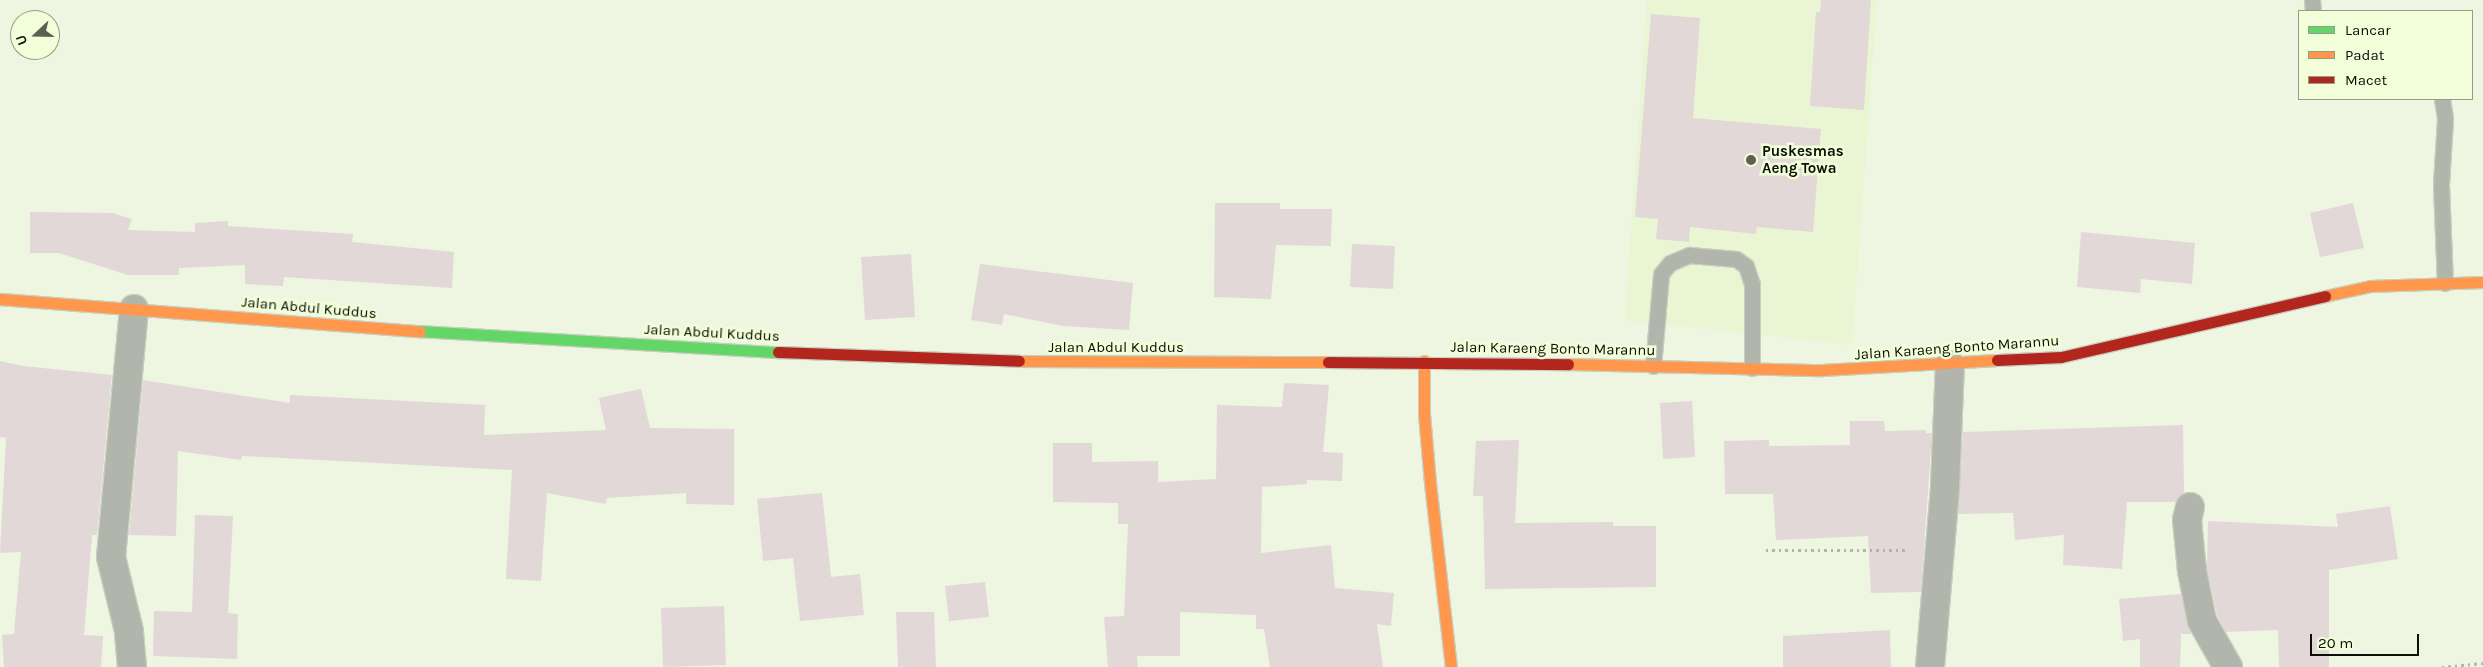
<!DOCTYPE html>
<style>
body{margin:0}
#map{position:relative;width:2483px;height:667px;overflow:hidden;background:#eef6e1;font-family:Karla,sans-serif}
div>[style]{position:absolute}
.built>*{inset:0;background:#eaf5d3}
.building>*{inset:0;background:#e2d8d8}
.path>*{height:3px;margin-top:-1.5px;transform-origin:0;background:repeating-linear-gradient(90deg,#b2b5aa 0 2.5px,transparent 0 6.5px)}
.roads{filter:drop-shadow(1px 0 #c9cfbf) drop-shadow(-1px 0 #c9cfbf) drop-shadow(0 1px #c9cfbf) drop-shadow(0 -1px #c9cfbf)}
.lane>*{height:15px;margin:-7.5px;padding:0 7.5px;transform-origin:7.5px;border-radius:7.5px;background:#b2b5ac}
.street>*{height:28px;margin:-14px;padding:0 14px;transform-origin:14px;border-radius:14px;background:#b2b5ac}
.fast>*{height:11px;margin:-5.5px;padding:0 5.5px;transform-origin:5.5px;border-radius:5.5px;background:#63d668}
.slow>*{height:11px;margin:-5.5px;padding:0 5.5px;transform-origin:5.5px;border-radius:5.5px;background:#ff974d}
.jam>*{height:11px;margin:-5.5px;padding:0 5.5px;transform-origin:5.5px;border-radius:5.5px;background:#b3261e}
.dots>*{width:14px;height:14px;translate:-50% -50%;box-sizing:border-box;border:2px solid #f1fed9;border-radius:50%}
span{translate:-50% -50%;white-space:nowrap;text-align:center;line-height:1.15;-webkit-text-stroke:5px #f1fed9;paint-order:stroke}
.poi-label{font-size:15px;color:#0c0f04;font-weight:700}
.left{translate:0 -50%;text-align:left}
.street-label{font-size:15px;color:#0c0f04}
.legend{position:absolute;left:2298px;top:10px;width:175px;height:90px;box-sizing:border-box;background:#f1fed9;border:1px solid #959e84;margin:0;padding:6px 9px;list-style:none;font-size:15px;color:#0c0f04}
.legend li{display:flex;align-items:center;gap:10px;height:25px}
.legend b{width:25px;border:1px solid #959e84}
.north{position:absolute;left:10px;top:10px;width:50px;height:50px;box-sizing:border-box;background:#f1fed9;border:1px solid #959e84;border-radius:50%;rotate:249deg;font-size:14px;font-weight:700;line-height:20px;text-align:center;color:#0c0f04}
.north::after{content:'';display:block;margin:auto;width:18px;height:22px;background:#5b6051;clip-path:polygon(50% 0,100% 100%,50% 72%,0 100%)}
.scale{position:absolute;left:2310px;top:634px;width:109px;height:22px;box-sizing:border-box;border:2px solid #0c0f04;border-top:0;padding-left:6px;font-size:15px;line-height:18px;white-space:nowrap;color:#0c0f04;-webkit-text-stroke:4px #f1fed9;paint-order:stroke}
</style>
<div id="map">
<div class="built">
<i style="clip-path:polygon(1647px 0,1877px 0,1852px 345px,1625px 320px)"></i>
</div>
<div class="building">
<i style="clip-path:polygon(1821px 0,1871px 0,1864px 110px,1810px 106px,1816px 12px,1820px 12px)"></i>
<i style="clip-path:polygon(1651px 14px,1700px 18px,1693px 118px,1821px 129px,1813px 232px,1757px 227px,1756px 234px,1690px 227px,1689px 242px,1656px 239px,1658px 219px,1635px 217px)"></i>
<i style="clip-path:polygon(1215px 203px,1280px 203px,1280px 209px,1332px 209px,1331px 246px,1276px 245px,1271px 299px,1214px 297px)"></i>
<i style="clip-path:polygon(2353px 203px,2364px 248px,2320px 257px,2310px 213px)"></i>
<i style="clip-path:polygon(30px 212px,112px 213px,132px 219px,128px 230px,195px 232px,195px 223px,228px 221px,228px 226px,353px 234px,352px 242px,454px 252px,452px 288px,284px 277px,283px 286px,245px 284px,245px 265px,179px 268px,179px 275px,128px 275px,59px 253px,30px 253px)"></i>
<i style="clip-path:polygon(2081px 232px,2195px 243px,2192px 284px,2141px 279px,2140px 293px,2077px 287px)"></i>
<i style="clip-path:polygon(1352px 244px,1395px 246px,1393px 289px,1350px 287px)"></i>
<i style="clip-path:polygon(911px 254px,915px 317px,865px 320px,861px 257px)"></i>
<i style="clip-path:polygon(980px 264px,1133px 283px,1129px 330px,1063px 326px,1004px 314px,1002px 325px,971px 320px)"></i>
<i style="clip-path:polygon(0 361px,23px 366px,112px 375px,97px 535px,92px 535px,84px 635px,103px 636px,101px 667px,4px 667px,2px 635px,14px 634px,21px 552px,0 553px,6px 438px,0 437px)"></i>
<i style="clip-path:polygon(143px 380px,290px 403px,290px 395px,485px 405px,484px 435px,606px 430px,599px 398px,641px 389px,650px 428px,734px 429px,734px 505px,686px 504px,686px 493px,607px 498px,606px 504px,547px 493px,541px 581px,506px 579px,512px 470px,242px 456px,241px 460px,178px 451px,176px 536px,129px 535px)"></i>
<i style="clip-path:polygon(1284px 383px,1329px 385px,1323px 452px,1343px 453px,1342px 481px,1307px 480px,1307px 484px,1262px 487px,1261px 553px,1331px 545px,1335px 588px,1394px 593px,1391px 626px,1377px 624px,1383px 667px,1270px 667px,1264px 629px,1256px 629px,1256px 615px,1180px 612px,1180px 656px,1137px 656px,1138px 667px,1108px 667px,1104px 617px,1124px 616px,1128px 524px,1118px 524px,1118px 503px,1053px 502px,1053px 443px,1092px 443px,1092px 462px,1158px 461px,1158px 482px,1216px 479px,1217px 405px,1282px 407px)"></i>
<i style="clip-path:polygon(1692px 401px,1695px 457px,1663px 459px,1660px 403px)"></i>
<i style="clip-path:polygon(1850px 421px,1884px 421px,1885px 431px,1926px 430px,1926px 433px,1932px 433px,1921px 592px,1871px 593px,1868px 536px,1776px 540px,1773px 494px,1725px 494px,1724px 441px,1769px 440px,1769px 446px,1850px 445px)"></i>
<i style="clip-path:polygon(2183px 425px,2184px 493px,2176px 502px,2127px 502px,2122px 569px,2063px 565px,2064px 535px,2015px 540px,2013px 513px,1958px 514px,1963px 432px)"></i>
<i style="clip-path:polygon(1519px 440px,1515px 523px,1613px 522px,1613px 526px,1656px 526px,1656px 587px,1485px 589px,1483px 496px,1473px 496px,1476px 441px)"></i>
<i style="clip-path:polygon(822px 493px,831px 577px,860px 574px,864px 615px,800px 621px,793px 558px,763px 561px,757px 499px)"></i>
<i style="clip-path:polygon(2390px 506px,2398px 559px,2329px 570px,2329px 667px,2279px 667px,2278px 630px,2226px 632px,2217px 615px,2207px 569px,2208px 521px,2338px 527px,2336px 514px)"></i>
<i style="clip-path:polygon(195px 515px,233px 516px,228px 613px,238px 614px,237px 659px,153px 656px,154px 611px,192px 612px)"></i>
<i style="clip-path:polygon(985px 582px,989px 617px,949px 621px,945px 586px)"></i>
<i style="clip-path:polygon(2181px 594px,2191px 634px,2181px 634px,2180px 667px,2140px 667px,2140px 639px,2123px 641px,2119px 599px)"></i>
<i style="clip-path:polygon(724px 606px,726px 665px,663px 667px,661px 608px)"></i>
<i style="clip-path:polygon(896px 612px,934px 612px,936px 667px,898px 667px)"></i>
<i style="clip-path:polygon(1890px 630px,1891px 667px,1783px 667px,1783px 636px)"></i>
</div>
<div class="path">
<i style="left:1766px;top:550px;width:141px"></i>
<i style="left:2442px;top:667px;width:41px;rotate:-5.6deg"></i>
</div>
<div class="roads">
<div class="lane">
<i style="left:2312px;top:0;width:11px;rotate:85deg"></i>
<i style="left:2442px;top:99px;width:20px;rotate:81deg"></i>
<i style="left:2445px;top:119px;width:66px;rotate:93.5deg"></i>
<i style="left:2441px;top:185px;width:98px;rotate:87.7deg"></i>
<i style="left:1653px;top:366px;width:92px;rotate:-85deg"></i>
<i style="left:1661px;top:274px;width:14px;rotate:-51deg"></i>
<i style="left:1670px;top:263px;width:21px;rotate:-23deg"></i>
<i style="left:1689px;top:255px;width:47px;rotate:4.9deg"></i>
<i style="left:1736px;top:259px;width:12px;rotate:35deg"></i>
<i style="left:1746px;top:266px;width:19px;rotate:72deg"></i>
<i style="left:1752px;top:284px;width:84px;rotate:90deg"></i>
</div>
<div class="street">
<i style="left:2190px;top:507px;width:13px;rotate:103deg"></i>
<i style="left:2187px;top:520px;width:51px;rotate:84.4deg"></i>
<i style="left:2192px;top:571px;width:51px;rotate:78.7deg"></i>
<i style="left:2202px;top:621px;width:53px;rotate:60.5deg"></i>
<i style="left:132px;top:667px;width:36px;rotate:-95deg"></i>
<i style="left:129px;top:631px;width:76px;rotate:-103.7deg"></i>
<i style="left:111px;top:557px;width:249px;rotate:-84.7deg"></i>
<i style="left:1930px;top:667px;width:181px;rotate:-85.2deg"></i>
<i style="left:1945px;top:487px;width:122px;rotate:-87.7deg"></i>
</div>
<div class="fast">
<i style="left:420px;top:331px;width:359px;rotate:3.4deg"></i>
</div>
<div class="slow">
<i style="left:2325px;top:296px;width:46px;rotate:-12.5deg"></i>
<i style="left:2370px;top:286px;width:113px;rotate:-2deg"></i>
<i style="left:0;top:299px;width:421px;rotate:4.4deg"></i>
<i style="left:1019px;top:361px;width:309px;rotate:0.2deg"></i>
<i style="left:1424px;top:361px;width:53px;rotate:90deg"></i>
<i style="left:1424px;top:414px;width:69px;rotate:85deg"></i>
<i style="left:1430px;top:483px;width:185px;rotate:83.5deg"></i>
<i style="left:1568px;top:364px;width:254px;rotate:1.4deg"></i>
<i style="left:1822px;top:370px;width:175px;rotate:-3.3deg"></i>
</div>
<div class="jam">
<i style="left:778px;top:352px;width:241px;rotate:2.1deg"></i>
<i style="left:1997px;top:360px;width:64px;rotate:-2.7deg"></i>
<i style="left:2061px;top:357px;width:271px;rotate:-13deg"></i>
<i style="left:1328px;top:362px;width:240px;rotate:0.5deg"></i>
</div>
</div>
<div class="dots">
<i style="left:1751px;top:160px;background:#5b6051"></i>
</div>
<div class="poi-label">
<span class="left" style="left:1762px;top:160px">Puskesmas<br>Aeng Towa</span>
</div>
<div class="street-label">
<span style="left:309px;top:308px;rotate:5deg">Jalan Abdul Kuddus</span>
<span style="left:712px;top:333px;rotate:3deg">Jalan Abdul Kuddus</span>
<span style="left:1116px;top:348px">Jalan Abdul Kuddus</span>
<span style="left:1957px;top:348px;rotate:-4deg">Jalan Karaeng Bonto Marannu</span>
<span style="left:1553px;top:349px;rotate:1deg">Jalan Karaeng Bonto Marannu</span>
</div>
<ul class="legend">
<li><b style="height:6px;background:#63d668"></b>Lancar</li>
<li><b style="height:6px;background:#ff974d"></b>Padat</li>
<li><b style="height:6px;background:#b3261e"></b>Macet</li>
</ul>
<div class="north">U</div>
<div class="scale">20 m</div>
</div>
